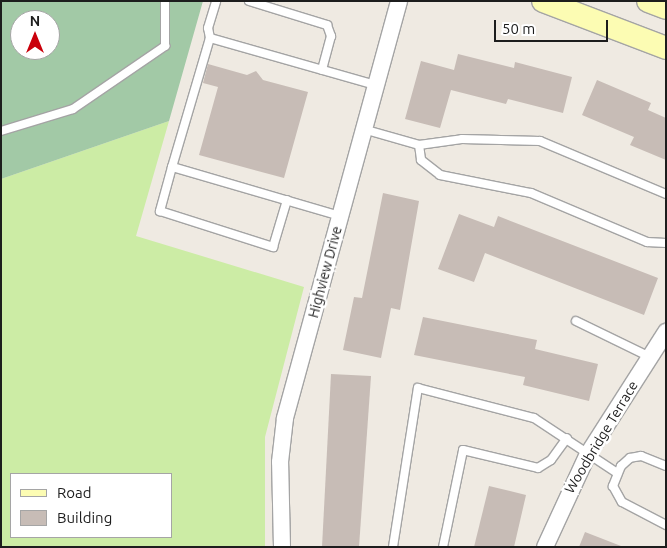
<!DOCTYPE html>
<style>
body{margin:0}
#map{position:relative;width:667px;height:548px;overflow:hidden;background:#efeae2;font-family:Ubuntu,sans-serif}
div>[style]{position:absolute}
.grass>*{inset:0;background:#cceca5}
.cemetery>*{inset:0;background:#a2c9a6}
.building>*{inset:0;background:#c7bcb6}
.roads{filter:drop-shadow(1px 0 #a4a4a4) drop-shadow(-1px 0 #a4a4a4) drop-shadow(0 1px #a4a4a4) drop-shadow(0 -1px #a4a4a4)}
.lane>*{height:8px;margin:-4px;padding:0 4px;transform-origin:4px;border-radius:4px;background:#fff}
.street>*{height:16px;margin:-8px;padding:0 8px;transform-origin:8px;border-radius:8px;background:#fff}
.secondary>*{height:22px;margin:-11px;padding:0 11px;transform-origin:11px;border-radius:11px;background:#fcfcb3}
span{translate:-50% -50%;white-space:nowrap;text-align:center;line-height:1.15;-webkit-text-stroke:5px #fff;paint-order:stroke}
.street-label{font-size:14px;color:#1d1d1d}
.frame{position:absolute;inset:0;border:2px solid #1d1d1d;pointer-events:none}
.legend{position:absolute;left:10px;top:473px;width:162px;height:65px;box-sizing:border-box;background:#fff;border:1px solid #a5a5a5;margin:0;padding:6px 9px;list-style:none;font-size:15px;color:#1d1d1d}
.legend li{display:flex;align-items:center;gap:10px;height:25px}
.legend b{width:25px;border:1px solid #a5a5a5}
.north{position:absolute;left:10px;top:10px;width:50px;height:50px;box-sizing:border-box;background:#fff;border:1px solid #a5a5a5;border-radius:50%;rotate:0deg;font-size:14px;font-weight:700;line-height:20px;text-align:center;color:#1d1d1d}
.north::after{content:'';display:block;margin:auto;width:18px;height:22px;background:#ca000b;clip-path:polygon(50% 0,100% 100%,50% 72%,0 100%)}
.scale{position:absolute;left:494px;top:20px;width:114px;height:22px;box-sizing:border-box;border:2px solid #1d1d1d;border-top:0;padding-left:6px;font-size:15px;line-height:18px;white-space:nowrap;color:#1d1d1d;-webkit-text-stroke:4px #fff;paint-order:stroke}
</style>
<div id="map">
<div class="grass">
<i style="clip-path:polygon(evenodd,169px 121px,136px 236px,304px 287px,265px 437px,265px 547px,1px 547px,1px 179px,169px 121px,11px 474px,171px 474px,171px 537px,11px 537px,11px 474px)"></i>
</div>
<div class="cemetery">
<i style="clip-path:polygon(evenodd,1px 1px,203px 1px,169px 121px,1px 179px,1px 1px,20px 20px,50px 20px,50px 50px,20px 50px,20px 20px)"></i>
</div>
<div class="building">
<i style="clip-path:polygon(458px 54px,514px 68px,515px 62px,572px 77px,563px 113px,508px 99px,506px 104px,451px 90px,440px 128px,405px 119px,421px 61px,454px 70px)"></i>
<i style="clip-path:polygon(208px 64px,247px 75px,256px 71px,263px 80px,308px 92px,284px 178px,199px 155px,218px 87px,203px 83px)"></i>
<i style="clip-path:polygon(597px 80px,651px 103px,648px 110px,666px 118px,666px 160px,630px 145px,634px 137px,582px 115px)"></i>
<i style="clip-path:polygon(383px 193px,419px 201px,400px 310px,391px 308px,381px 358px,343px 350px,354px 297px,362px 298px)"></i>
<i style="clip-path:polygon(459px 214px,494px 227px,498px 216px,658px 278px,644px 315px,485px 253px,474px 282px,438px 269px)"></i>
<i style="clip-path:polygon(423px 317px,537px 340px,535px 349px,598px 364px,589px 401px,523px 385px,525px 377px,414px 355px)"></i>
<i style="clip-path:polygon(331px 374px,371px 376px,359px 547px,322px 547px)"></i>
<i style="clip-path:polygon(489px 486px,526px 495px,514px 547px,474px 547px)"></i>
<i style="clip-path:polygon(585px 532px,621px 546px,621px 547px,579px 547px)"></i>
</div>
<div class="roads">
<div class="lane">
<i style="left:249px;top:1px;width:82px;rotate:17.1deg"></i>
<i style="left:327px;top:25px;width:12px;rotate:70deg"></i>
<i style="left:331px;top:36px;width:35px;rotate:105deg"></i>
<i style="left:210px;top:38px;width:10px;rotate:-101deg"></i>
<i style="left:208px;top:28px;width:28px;rotate:-73deg"></i>
<i style="left:363px;top:129px;width:58px;rotate:15.9deg"></i>
<i style="left:419px;top:145px;width:43px;rotate:-7.9deg"></i>
<i style="left:462px;top:139px;width:78px;rotate:1.5deg"></i>
<i style="left:540px;top:141px;width:137px;rotate:22.8deg"></i>
<i style="left:1px;top:131px;width:75px;rotate:-17deg"></i>
<i style="left:73px;top:109px;width:112px;rotate:-34.4deg"></i>
<i style="left:165px;top:46px;width:45px;rotate:-90deg"></i>
<i style="left:419px;top:145px;width:15px;rotate:82deg"></i>
<i style="left:421px;top:160px;width:24px;rotate:38deg"></i>
<i style="left:440px;top:175px;width:93px;rotate:11.2deg"></i>
<i style="left:531px;top:193px;width:126px;rotate:22.9deg"></i>
<i style="left:647px;top:242px;width:19px;rotate:3deg"></i>
<i style="left:172px;top:167px;width:46px;rotate:105.3deg"></i>
<i style="left:160px;top:211px;width:119px;rotate:17.7deg"></i>
<i style="left:273px;top:247px;width:49px;rotate:-73.4deg"></i>
<i style="left:340px;top:216px;width:175px;rotate:-163.7deg"></i>
<i style="left:172px;top:167px;width:134px;rotate:-73.6deg"></i>
<i style="left:210px;top:38px;width:172px;rotate:15.9deg"></i>
<i style="left:576px;top:321px;width:82px;rotate:25.9deg"></i>
<i style="left:666px;top:466px;width:27px;rotate:-158deg"></i>
<i style="left:641px;top:456px;width:11px;rotate:170deg"></i>
<i style="left:630px;top:458px;width:12px;rotate:138deg"></i>
<i style="left:621px;top:466px;width:22px;rotate:112deg"></i>
<i style="left:613px;top:486px;width:18px;rotate:61deg"></i>
<i style="left:622px;top:502px;width:50px;rotate:27.6deg"></i>
<i style="left:393px;top:547px;width:161px;rotate:-81.1deg"></i>
<i style="left:418px;top:388px;width:120px;rotate:14.5deg"></i>
<i style="left:534px;top:418px;width:100px;rotate:33.5deg"></i>
<i style="left:443px;top:547px;width:99px;rotate:-78.3deg"></i>
<i style="left:463px;top:450px;width:77px;rotate:13.5deg"></i>
<i style="left:538px;top:468px;width:15px;rotate:-32deg"></i>
<i style="left:551px;top:460px;width:27px;rotate:-54deg"></i>
</div>
<div class="street">
<i style="left:282px;top:547px;width:85px;rotate:-91.3deg"></i>
<i style="left:280px;top:462px;width:44px;rotate:-83.5deg"></i>
<i style="left:285px;top:418px;width:432px;rotate:-74.7deg"></i>
<i style="left:545px;top:547px;width:102px;rotate:-65.2deg"></i>
<i style="left:588px;top:454px;width:145px;rotate:-57.4deg"></i>
</div>
<div class="secondary">
<i style="left:543px;top:1px;width:132px;rotate:20.9deg"></i>
<i style="left:648px;top:1px;width:19px;rotate:21deg"></i>
</div>
</div>
<div class="street-label">
<span style="left:325px;top:272px;rotate:-75deg">Highview Drive</span>
<span style="left:601px;top:437px;rotate:-59deg">Woodbridge Terrace</span>
</div>
<div class="frame"></div>
<ul class="legend">
<li><b style="height:6px;background:#fcfcb3"></b>Road</li>
<li><b style="height:14px;background:#c7bcb6"></b>Building</li>
</ul>
<div class="north">N</div>
<div class="scale">50 m</div>
</div>
